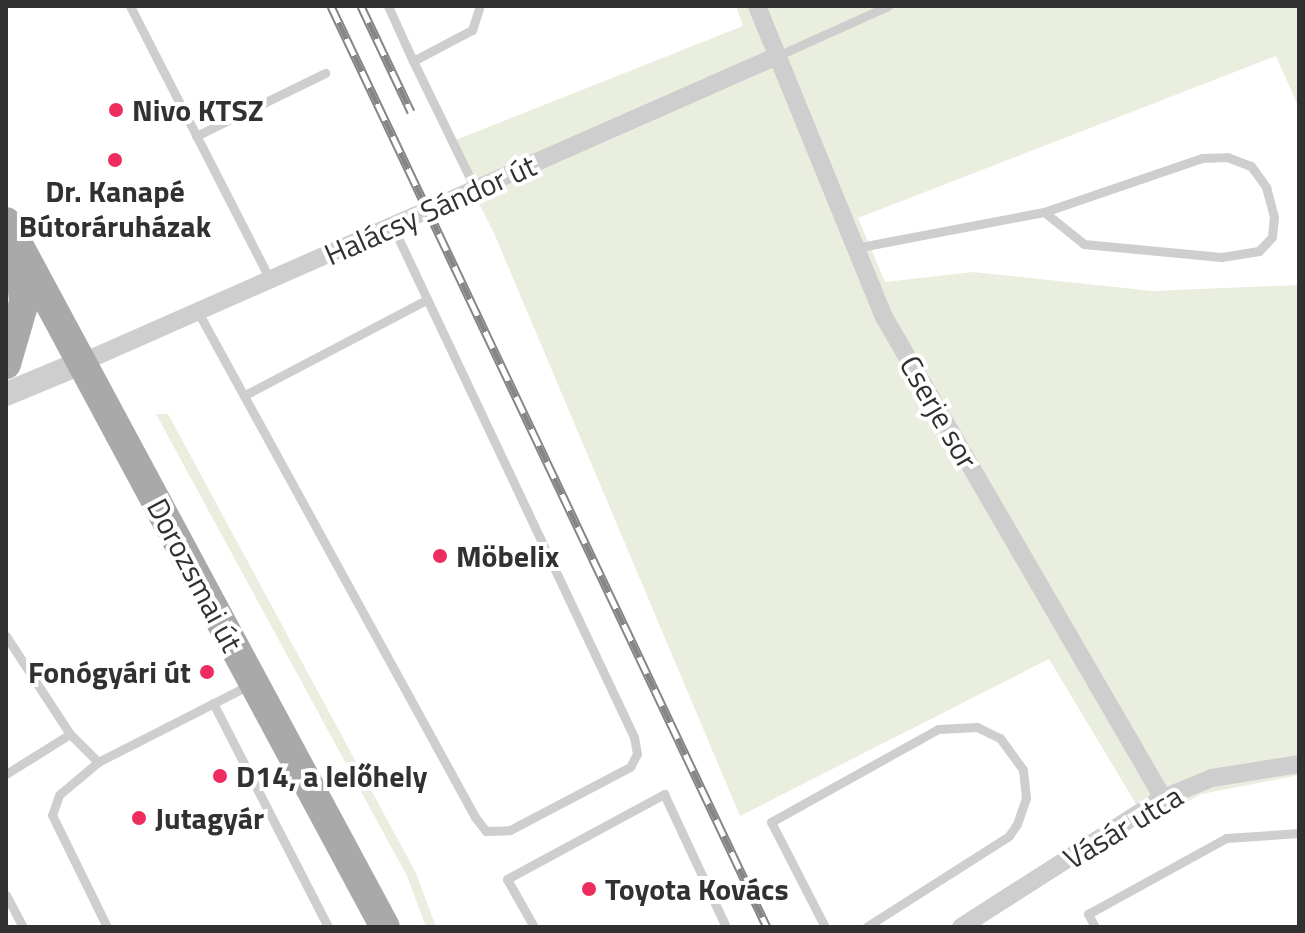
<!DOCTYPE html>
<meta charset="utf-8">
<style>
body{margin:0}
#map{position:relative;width:1305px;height:933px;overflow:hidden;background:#fff;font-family:"Titillium Web",sans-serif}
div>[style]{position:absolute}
.green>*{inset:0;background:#eaeedf}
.service>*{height:9px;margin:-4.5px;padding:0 4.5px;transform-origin:4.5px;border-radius:4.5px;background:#cecece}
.minor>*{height:18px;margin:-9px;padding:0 9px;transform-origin:9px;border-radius:9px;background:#cecece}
.tertiary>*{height:24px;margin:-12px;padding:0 12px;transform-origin:12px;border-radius:12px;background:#cecece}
.primary>*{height:30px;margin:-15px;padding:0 15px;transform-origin:15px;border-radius:15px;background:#a9a9a9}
.rail>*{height:9px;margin-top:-4.5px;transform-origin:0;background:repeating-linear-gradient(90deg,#fff 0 18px,#868686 0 36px);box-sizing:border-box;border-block:2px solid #868686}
.dots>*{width:22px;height:22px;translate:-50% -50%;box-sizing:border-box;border:4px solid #fff;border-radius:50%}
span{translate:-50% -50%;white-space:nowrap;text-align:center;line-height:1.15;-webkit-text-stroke:8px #fff;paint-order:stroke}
.poi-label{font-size:30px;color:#313131;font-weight:700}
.left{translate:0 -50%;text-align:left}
.right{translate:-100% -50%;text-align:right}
.street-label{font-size:30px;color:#313131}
.frame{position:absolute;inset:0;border:8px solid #313131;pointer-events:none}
</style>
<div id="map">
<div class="green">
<i style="clip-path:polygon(736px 6px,1299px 6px,1299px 108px,1276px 56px,858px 218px,885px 282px,973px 272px,1153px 291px,1299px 285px,1299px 775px,1202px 794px,1148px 824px,1049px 659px,740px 816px,494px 233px,448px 143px,743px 26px)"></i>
<i style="clip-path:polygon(156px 414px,168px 414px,416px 873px,436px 927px,426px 927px,407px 876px)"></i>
</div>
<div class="service">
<i style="left:130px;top:6px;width:308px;rotate:62.9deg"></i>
<i style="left:388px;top:6px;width:60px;rotate:65.6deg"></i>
<i style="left:413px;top:61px;width:67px;rotate:-27.7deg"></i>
<i style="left:472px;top:30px;width:25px;rotate:-72deg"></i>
<i style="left:777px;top:56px;width:122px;rotate:-24.2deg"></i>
<i style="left:413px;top:61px;width:144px;rotate:64deg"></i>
<i style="left:196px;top:136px;width:144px;rotate:-26deg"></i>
<i style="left:855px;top:248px;width:192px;rotate:-10.8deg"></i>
<i style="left:1044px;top:212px;width:167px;rotate:-18.9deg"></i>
<i style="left:1202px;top:158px;width:25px;rotate:-2deg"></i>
<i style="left:1227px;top:157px;width:26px;rotate:21deg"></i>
<i style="left:1251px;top:166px;width:26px;rotate:54deg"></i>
<i style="left:1266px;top:187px;width:31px;rotate:75deg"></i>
<i style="left:1274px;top:217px;width:20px;rotate:96deg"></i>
<i style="left:1272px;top:237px;width:19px;rotate:133deg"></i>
<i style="left:1259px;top:251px;width:38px;rotate:171deg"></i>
<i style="left:1221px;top:257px;width:138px;rotate:-174.6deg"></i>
<i style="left:1084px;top:244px;width:51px;rotate:-141.3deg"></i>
<i style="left:198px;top:312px;width:576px;rotate:61.25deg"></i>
<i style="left:475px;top:817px;width:18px;rotate:52deg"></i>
<i style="left:486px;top:831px;width:24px;rotate:-2deg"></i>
<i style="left:510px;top:830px;width:136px;rotate:-27.7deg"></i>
<i style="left:630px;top:767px;width:15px;rotate:-62deg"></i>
<i style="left:637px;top:754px;width:17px;rotate:-100deg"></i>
<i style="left:634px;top:737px;width:564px;rotate:-115.29deg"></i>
<i style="left:245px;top:395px;width:204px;rotate:-27.7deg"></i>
<i style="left:6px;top:636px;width:117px;rotate:56.9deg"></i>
<i style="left:70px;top:734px;width:40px;rotate:45deg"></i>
<i style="left:98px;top:762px;width:172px;rotate:-27deg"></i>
<i style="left:213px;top:703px;width:252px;rotate:62.8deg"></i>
<i style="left:98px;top:762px;width:51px;rotate:139.8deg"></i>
<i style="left:59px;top:795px;width:21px;rotate:109deg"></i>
<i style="left:52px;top:815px;width:125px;rotate:63.8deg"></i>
<i style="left:6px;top:774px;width:75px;rotate:-32deg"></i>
<i style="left:6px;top:895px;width:36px;rotate:62deg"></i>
<i style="left:534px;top:927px;width:55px;rotate:-119.4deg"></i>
<i style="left:507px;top:879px;width:179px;rotate:-28.4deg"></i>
<i style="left:664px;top:794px;width:147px;rotate:65deg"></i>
<i style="left:825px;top:927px;width:118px;rotate:-117.2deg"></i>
<i style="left:771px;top:822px;width:191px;rotate:-29.1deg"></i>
<i style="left:938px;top:729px;width:39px;rotate:-3deg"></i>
<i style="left:977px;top:727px;width:25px;rotate:26deg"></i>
<i style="left:1000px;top:738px;width:39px;rotate:54deg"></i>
<i style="left:1023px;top:770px;width:28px;rotate:84deg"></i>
<i style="left:1026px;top:798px;width:28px;rotate:109deg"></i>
<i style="left:1017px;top:824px;width:14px;rotate:124deg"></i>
<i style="left:1009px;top:836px;width:169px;rotate:147.5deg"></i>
<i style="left:1095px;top:927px;width:15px;rotate:-118deg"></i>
<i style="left:1088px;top:914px;width:158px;rotate:-28.8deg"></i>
<i style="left:1226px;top:838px;width:73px;rotate:-3.9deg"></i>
</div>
<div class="minor">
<i style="left:757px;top:6px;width:336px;rotate:67.8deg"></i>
<i style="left:884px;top:317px;width:556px;rotate:59.88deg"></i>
<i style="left:83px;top:362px;width:758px;rotate:-23.79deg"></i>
<i style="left:961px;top:927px;width:240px;rotate:-32.6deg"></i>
<i style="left:1163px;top:798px;width:53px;rotate:-22.2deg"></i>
<i style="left:1212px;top:778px;width:88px;rotate:-9.1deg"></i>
</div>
<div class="tertiary">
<i style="left:6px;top:394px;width:83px;rotate:-22.6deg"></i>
</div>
<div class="primary">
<i style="left:6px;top:222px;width:800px;rotate:61.74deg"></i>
<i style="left:6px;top:364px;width:65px;rotate:-73.8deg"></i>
<i style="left:24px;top:302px;width:43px;rotate:-95.3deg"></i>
</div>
<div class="rail">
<i style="left:331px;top:6px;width:1019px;rotate:64.67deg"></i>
<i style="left:361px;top:6px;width:117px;rotate:64.7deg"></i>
</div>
<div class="dots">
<i style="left:116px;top:110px;background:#ef2c5e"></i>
<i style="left:115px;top:160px;background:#ef2c5e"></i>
<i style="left:440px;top:556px;background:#ef2c5e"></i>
<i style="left:207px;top:672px;background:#ef2c5e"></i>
<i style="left:220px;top:776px;background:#ef2c5e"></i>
<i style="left:139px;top:818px;background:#ef2c5e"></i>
<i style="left:589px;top:889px;background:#ef2c5e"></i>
</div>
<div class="poi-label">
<span class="left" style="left:132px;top:110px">Nivo KTSZ</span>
<span style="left:115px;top:208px">Dr. Kanapé<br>Bútoráruházak</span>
<span class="left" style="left:456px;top:556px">Möbelix</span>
<span class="right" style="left:191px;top:672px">Fonógyári út</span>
<span class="left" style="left:236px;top:776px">D14, a lelőhely</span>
<span class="left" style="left:155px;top:818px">Jutagyár</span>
<span class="left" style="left:605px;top:889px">Toyota Kovács</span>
</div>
<div class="street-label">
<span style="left:430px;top:210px;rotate:-24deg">Halácsy Sándor út</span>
<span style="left:939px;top:412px;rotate:60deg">Cserje sor</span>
<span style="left:195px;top:575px;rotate:62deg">Dorozsmai út</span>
<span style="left:1123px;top:827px;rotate:-31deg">Vásár utca</span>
</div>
<div class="frame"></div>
</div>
